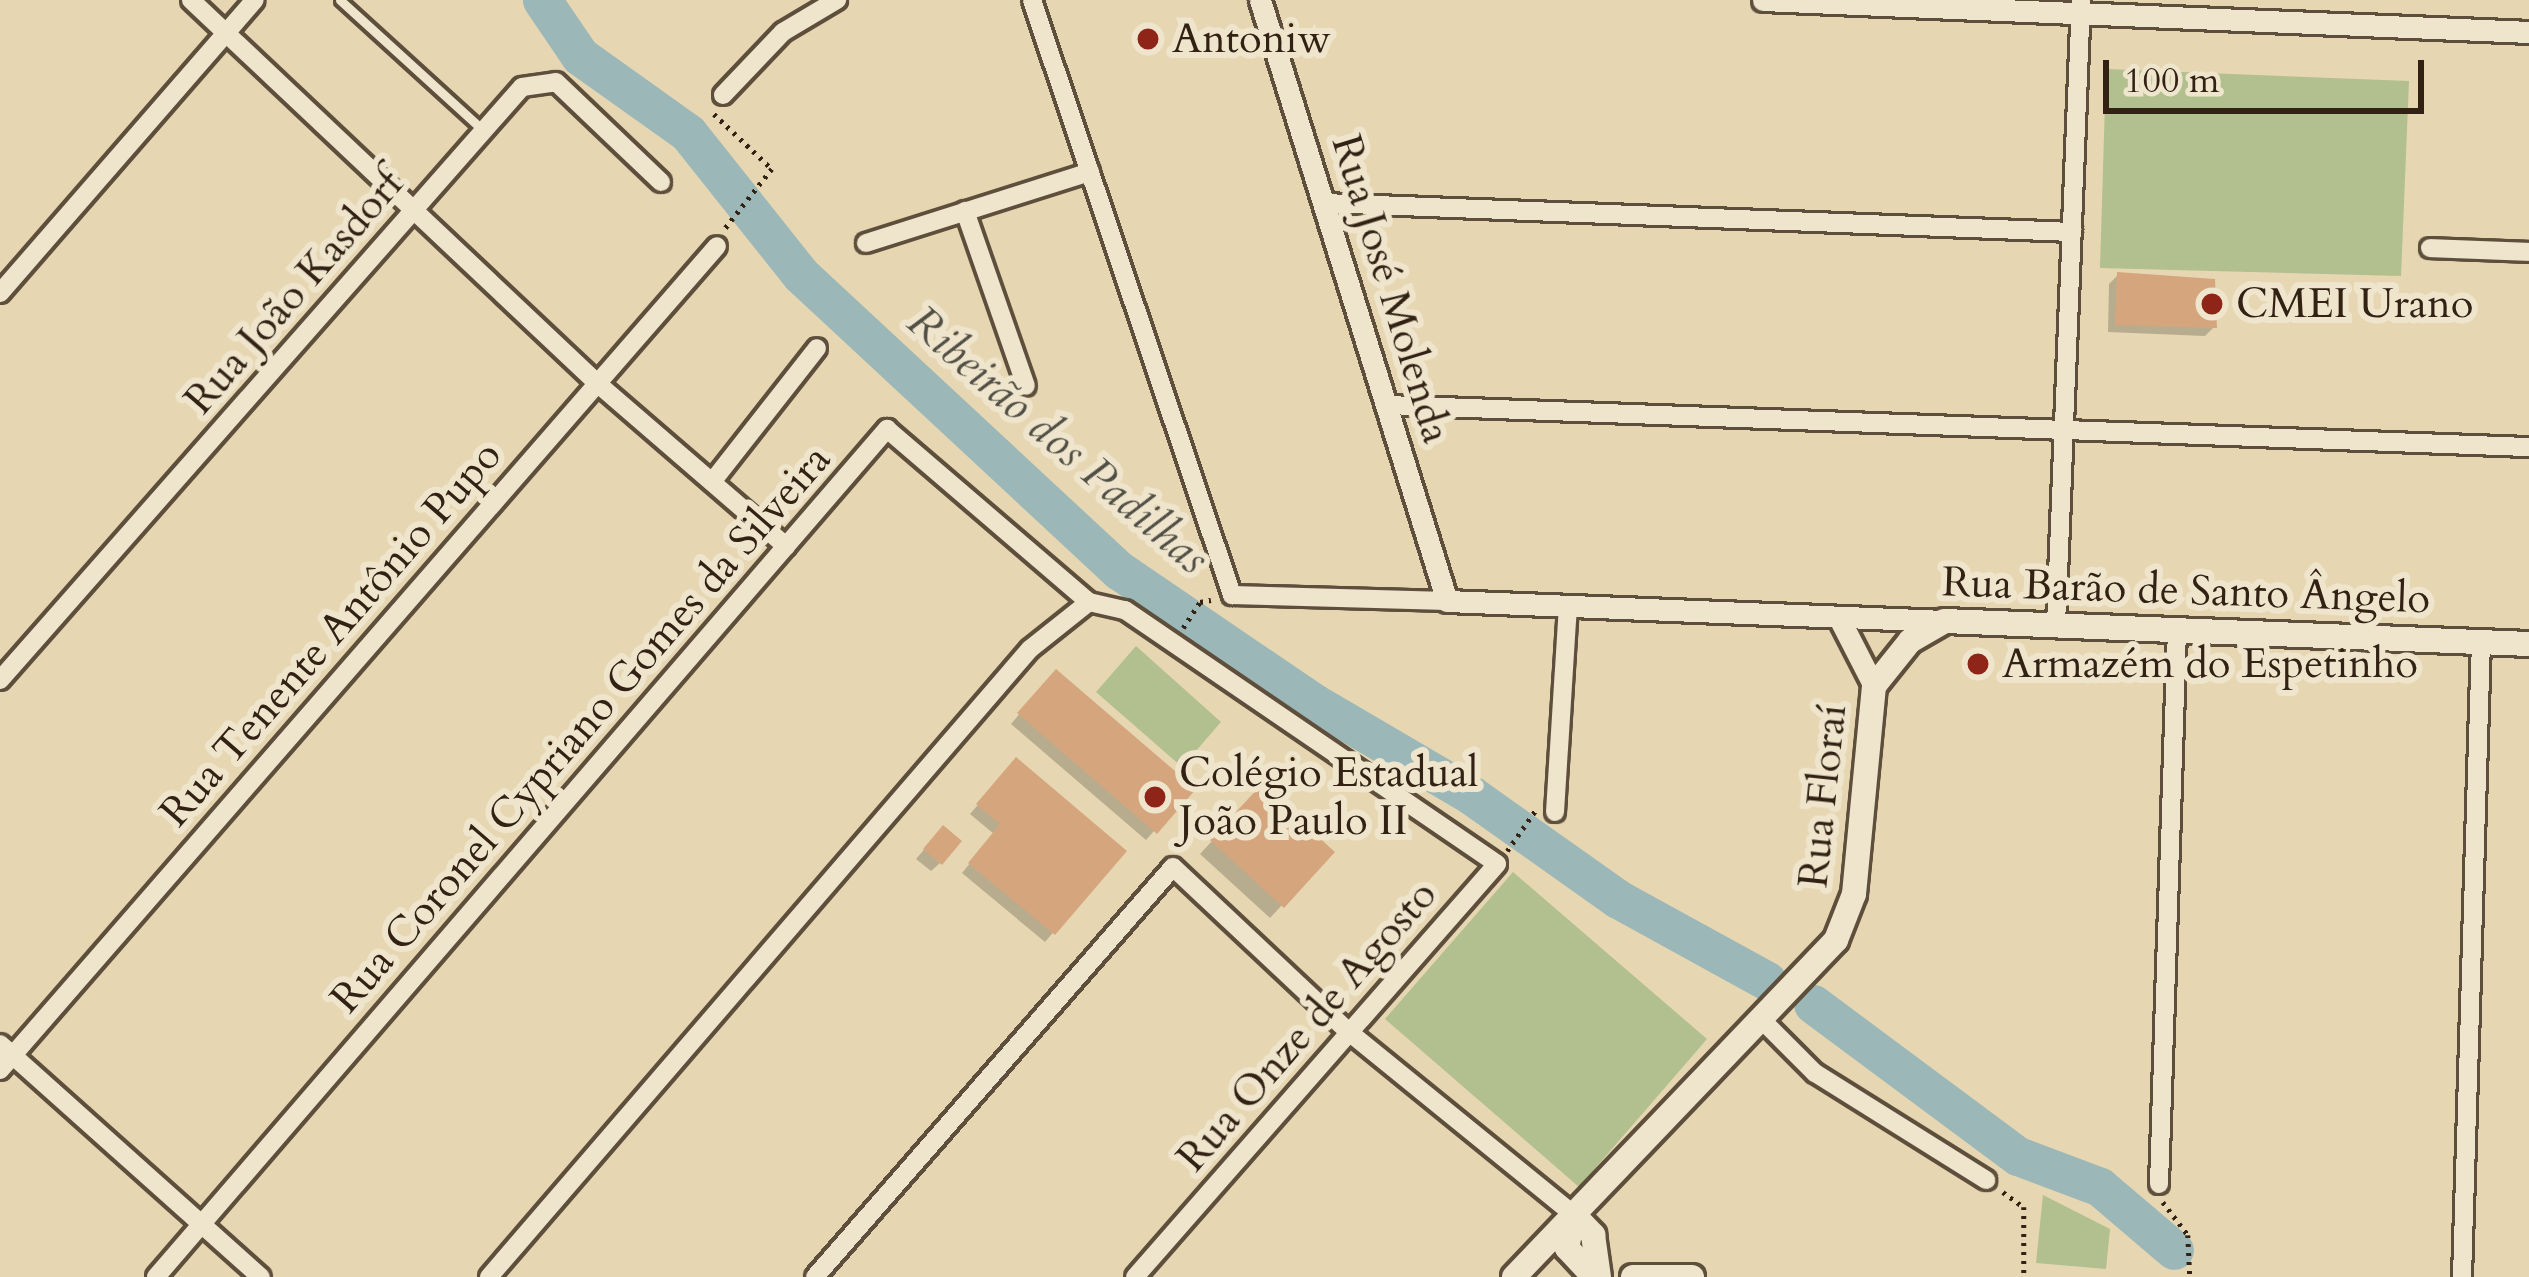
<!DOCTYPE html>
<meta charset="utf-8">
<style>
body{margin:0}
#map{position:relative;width:2529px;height:1277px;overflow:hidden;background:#e6d7b2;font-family:Cardo,serif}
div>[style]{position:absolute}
.green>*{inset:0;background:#b2bf8e}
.shadow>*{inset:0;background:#0003}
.river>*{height:39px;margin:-19.5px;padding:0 19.5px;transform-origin:19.5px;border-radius:19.5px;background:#9cb7b8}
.building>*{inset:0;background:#d5a67e}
.path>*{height:4.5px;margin-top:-2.25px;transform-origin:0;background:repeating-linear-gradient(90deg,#312214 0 3px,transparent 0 9px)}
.roads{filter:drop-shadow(3px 0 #5e4f3c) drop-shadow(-3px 0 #5e4f3c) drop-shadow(0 3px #5e4f3c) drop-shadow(0 -3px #5e4f3c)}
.service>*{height:9px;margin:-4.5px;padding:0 4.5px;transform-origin:4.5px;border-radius:4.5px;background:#efe5cd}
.minor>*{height:18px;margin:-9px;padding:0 9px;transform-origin:9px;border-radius:9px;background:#efe5cd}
.tertiary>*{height:21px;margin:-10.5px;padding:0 10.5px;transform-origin:10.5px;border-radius:10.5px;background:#efe5cd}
.secondary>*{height:24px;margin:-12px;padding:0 12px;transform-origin:12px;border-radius:12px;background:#efe5cd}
.dots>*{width:33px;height:33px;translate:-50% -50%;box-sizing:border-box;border:6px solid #efe5cd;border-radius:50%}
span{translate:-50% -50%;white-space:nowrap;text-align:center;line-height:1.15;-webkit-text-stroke:12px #efe5cd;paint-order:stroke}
.poi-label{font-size:42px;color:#312214}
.left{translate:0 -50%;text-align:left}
.street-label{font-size:42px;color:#312214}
.water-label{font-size:45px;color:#514f45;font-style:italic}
.scale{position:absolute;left:2103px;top:60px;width:321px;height:54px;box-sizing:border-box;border:6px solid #312214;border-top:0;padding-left:15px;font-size:36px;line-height:42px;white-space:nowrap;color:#312214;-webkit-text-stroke:9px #efe5cd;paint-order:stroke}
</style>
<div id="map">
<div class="green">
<i style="clip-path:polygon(2106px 69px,2409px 81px,2401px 276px,2100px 268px)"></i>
<i style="clip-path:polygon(1136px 646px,1221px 722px,1182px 767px,1096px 692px)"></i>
<i style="clip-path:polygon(1513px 872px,1707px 1039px,1579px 1187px,1385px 1019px)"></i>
<i style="clip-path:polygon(2043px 1195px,2110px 1229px,2106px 1269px,2036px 1263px)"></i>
</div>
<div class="shadow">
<i style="clip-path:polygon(2118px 275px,2214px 327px,2205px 336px,2108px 332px,2109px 284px)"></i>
<i style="clip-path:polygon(1047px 681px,1191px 789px,1146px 840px,1011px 724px)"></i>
<i style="clip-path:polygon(1008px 770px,1122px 851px,1045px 942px,962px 873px,994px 834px,970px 814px)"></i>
<i style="clip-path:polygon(1249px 801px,1331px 852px,1270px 918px,1200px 854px)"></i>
<i style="clip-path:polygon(934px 838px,940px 863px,931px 871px,916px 859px)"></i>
</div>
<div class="river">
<i style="left:542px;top:0;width:68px;rotate:55.8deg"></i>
<i style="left:580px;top:56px;width:133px;rotate:35.5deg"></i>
<i style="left:688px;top:133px;width:181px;rotate:51.5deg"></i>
<i style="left:801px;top:275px;width:435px;rotate:42.9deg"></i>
<i style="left:1120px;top:571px;width:231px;rotate:34.2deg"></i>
<i style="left:1311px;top:701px;width:186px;rotate:30.4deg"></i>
<i style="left:1471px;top:795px;width:180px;rotate:35.3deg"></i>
<i style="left:1618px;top:899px;width:170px;rotate:28.8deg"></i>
<i style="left:1813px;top:1004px;width:255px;rotate:36.6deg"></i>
<i style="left:2018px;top:1156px;width:88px;rotate:20.7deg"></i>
<i style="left:2100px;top:1187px;width:97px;rotate:40.4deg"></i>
</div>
<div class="building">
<i style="clip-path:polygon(2117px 272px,2215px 279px,2217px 328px,2115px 325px)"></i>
<i style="clip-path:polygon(1056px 669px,1196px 789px,1157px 834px,1017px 713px)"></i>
<i style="clip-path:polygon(1016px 757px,1127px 851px,1055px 935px,968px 863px,1000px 824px,976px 804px)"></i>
<i style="clip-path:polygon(1261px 785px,1335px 852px,1284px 908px,1210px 840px)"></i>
<i style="clip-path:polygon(943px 825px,962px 841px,942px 865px,923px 849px)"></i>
</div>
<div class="path">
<i style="left:714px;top:114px;width:80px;rotate:43.5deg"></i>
<i style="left:772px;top:169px;width:76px;rotate:128.1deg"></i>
<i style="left:1183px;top:628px;width:31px;rotate:-57deg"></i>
<i style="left:1200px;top:602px;width:11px;rotate:-10deg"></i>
<i style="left:1507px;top:851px;width:49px;rotate:-55deg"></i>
<i style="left:2003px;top:1192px;width:26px;rotate:36deg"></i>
<i style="left:2024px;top:1207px;width:70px;rotate:90deg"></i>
<i style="left:2163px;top:1202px;width:41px;rotate:52.9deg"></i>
<i style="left:2188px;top:1235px;width:42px;rotate:87.3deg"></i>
</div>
<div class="roads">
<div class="service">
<i style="left:340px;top:0;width:192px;rotate:42.3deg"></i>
</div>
<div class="minor">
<i style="left:191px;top:0;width:558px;rotate:43.33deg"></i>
<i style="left:597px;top:383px;width:250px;rotate:40.8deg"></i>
<i style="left:1032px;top:0;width:628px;rotate:71.42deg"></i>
<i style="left:1232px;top:595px;width:215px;rotate:1.6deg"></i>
<i style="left:723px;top:95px;width:87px;rotate:-46.4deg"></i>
<i style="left:783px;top:32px;width:63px;rotate:-30.7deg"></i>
<i style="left:1324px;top:203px;width:749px;rotate:2.22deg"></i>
<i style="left:965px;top:211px;width:185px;rotate:70.8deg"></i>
<i style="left:866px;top:243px;width:235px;rotate:-17.6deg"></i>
<i style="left:2430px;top:248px;width:99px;rotate:2.3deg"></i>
<i style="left:0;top:293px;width:388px;rotate:-49deg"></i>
<i style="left:1387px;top:405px;width:1143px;rotate:2.11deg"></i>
<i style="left:712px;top:482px;width:170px;rotate:-51.9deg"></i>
<i style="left:2056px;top:625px;width:625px;rotate:-87.71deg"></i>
<i style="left:0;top:680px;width:790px;rotate:-48.64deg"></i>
<i style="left:522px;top:87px;width:34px;rotate:-8deg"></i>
<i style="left:556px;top:82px;width:145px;rotate:43.6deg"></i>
<i style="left:1555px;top:812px;width:206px;rotate:-86.4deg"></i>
<i style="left:1760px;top:1018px;width:78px;rotate:45deg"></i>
<i style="left:1815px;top:1073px;width:202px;rotate:32deg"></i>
<i style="left:0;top:1044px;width:350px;rotate:41.8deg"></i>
<i style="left:0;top:1070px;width:1092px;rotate:-48.97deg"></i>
<i style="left:2159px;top:1184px;width:554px;rotate:-88.14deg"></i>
<i style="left:156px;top:1277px;width:1120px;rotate:-49.24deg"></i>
<i style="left:887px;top:429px;width:266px;rotate:40.6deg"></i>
<i style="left:1089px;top:602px;width:37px;rotate:13deg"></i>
<i style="left:1125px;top:610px;width:450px;rotate:34.3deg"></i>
<i style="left:1497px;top:864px;width:549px;rotate:131.23deg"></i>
<i style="left:489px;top:1277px;width:829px;rotate:-49.26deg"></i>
<i style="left:1030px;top:649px;width:75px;rotate:-38.5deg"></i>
<i style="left:815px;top:1277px;width:544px;rotate:-48.87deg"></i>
<i style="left:1173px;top:867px;width:241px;rotate:43.2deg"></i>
<i style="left:1349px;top:1032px;width:290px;rotate:39.1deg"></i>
<i style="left:2462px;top:1277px;width:635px;rotate:-88.29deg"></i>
</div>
<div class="tertiary">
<i style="left:1260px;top:0;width:629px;rotate:72.72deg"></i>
<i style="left:1447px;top:601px;width:497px;rotate:2.3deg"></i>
<i style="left:1763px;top:0;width:767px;rotate:2.39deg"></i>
<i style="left:1839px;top:618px;width:76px;rotate:62.8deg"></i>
</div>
<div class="secondary">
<i style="left:1514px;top:1277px;width:466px;rotate:-46.3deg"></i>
<i style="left:1836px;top:940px;width:49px;rotate:-68.6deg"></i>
<i style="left:1854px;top:894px;width:209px;rotate:-84.5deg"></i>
<i style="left:1874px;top:686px;width:58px;rotate:-51.3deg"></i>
<i style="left:1910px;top:641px;width:39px;rotate:-30deg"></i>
<i style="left:1944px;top:621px;width:585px;rotate:2.25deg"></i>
<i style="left:1594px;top:1277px;width:40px;rotate:-133deg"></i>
<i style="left:1567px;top:1248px;width:34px;rotate:-78deg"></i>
<i style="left:1574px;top:1215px;width:28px;rotate:46deg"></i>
<i style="left:1593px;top:1235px;width:42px;rotate:81.9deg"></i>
<i style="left:1633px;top:1277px;width:59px"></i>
</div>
</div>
<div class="dots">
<i style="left:1148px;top:39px;background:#8f2418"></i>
<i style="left:2212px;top:304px;background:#8f2418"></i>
<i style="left:1978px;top:664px;background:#8f2418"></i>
<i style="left:1155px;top:797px;background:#8f2418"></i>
</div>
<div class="poi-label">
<span class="left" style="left:1172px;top:39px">Antoniw</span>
<span class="left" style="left:2236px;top:304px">CMEI Urano</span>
<span class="left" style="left:2002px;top:664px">Armazém do Espetinho</span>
<span class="left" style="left:1179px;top:797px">Colégio Estadual<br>João Paulo II</span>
</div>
<div class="street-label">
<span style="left:1391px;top:289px;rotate:73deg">Rua José Molenda</span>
<span style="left:294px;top:292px;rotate:-49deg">Rua João Kasdorf</span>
<span style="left:2186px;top:591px;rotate:2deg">Rua Barão de Santo Ângelo</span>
<span style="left:331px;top:634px;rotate:-49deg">Rua Tenente Antônio Pupo</span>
<span style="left:581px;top:729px;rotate:-49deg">Rua Coronel Cypriano Gomes da Silveira</span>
<span style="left:1823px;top:796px;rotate:-84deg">Rua Floraí</span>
<span style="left:1307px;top:1026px;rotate:-49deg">Rua Onze de Agosto</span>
</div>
<div class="water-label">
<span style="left:1058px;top:440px;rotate:41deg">Ribeirão dos Padilhas</span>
</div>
<div class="scale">100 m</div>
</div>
